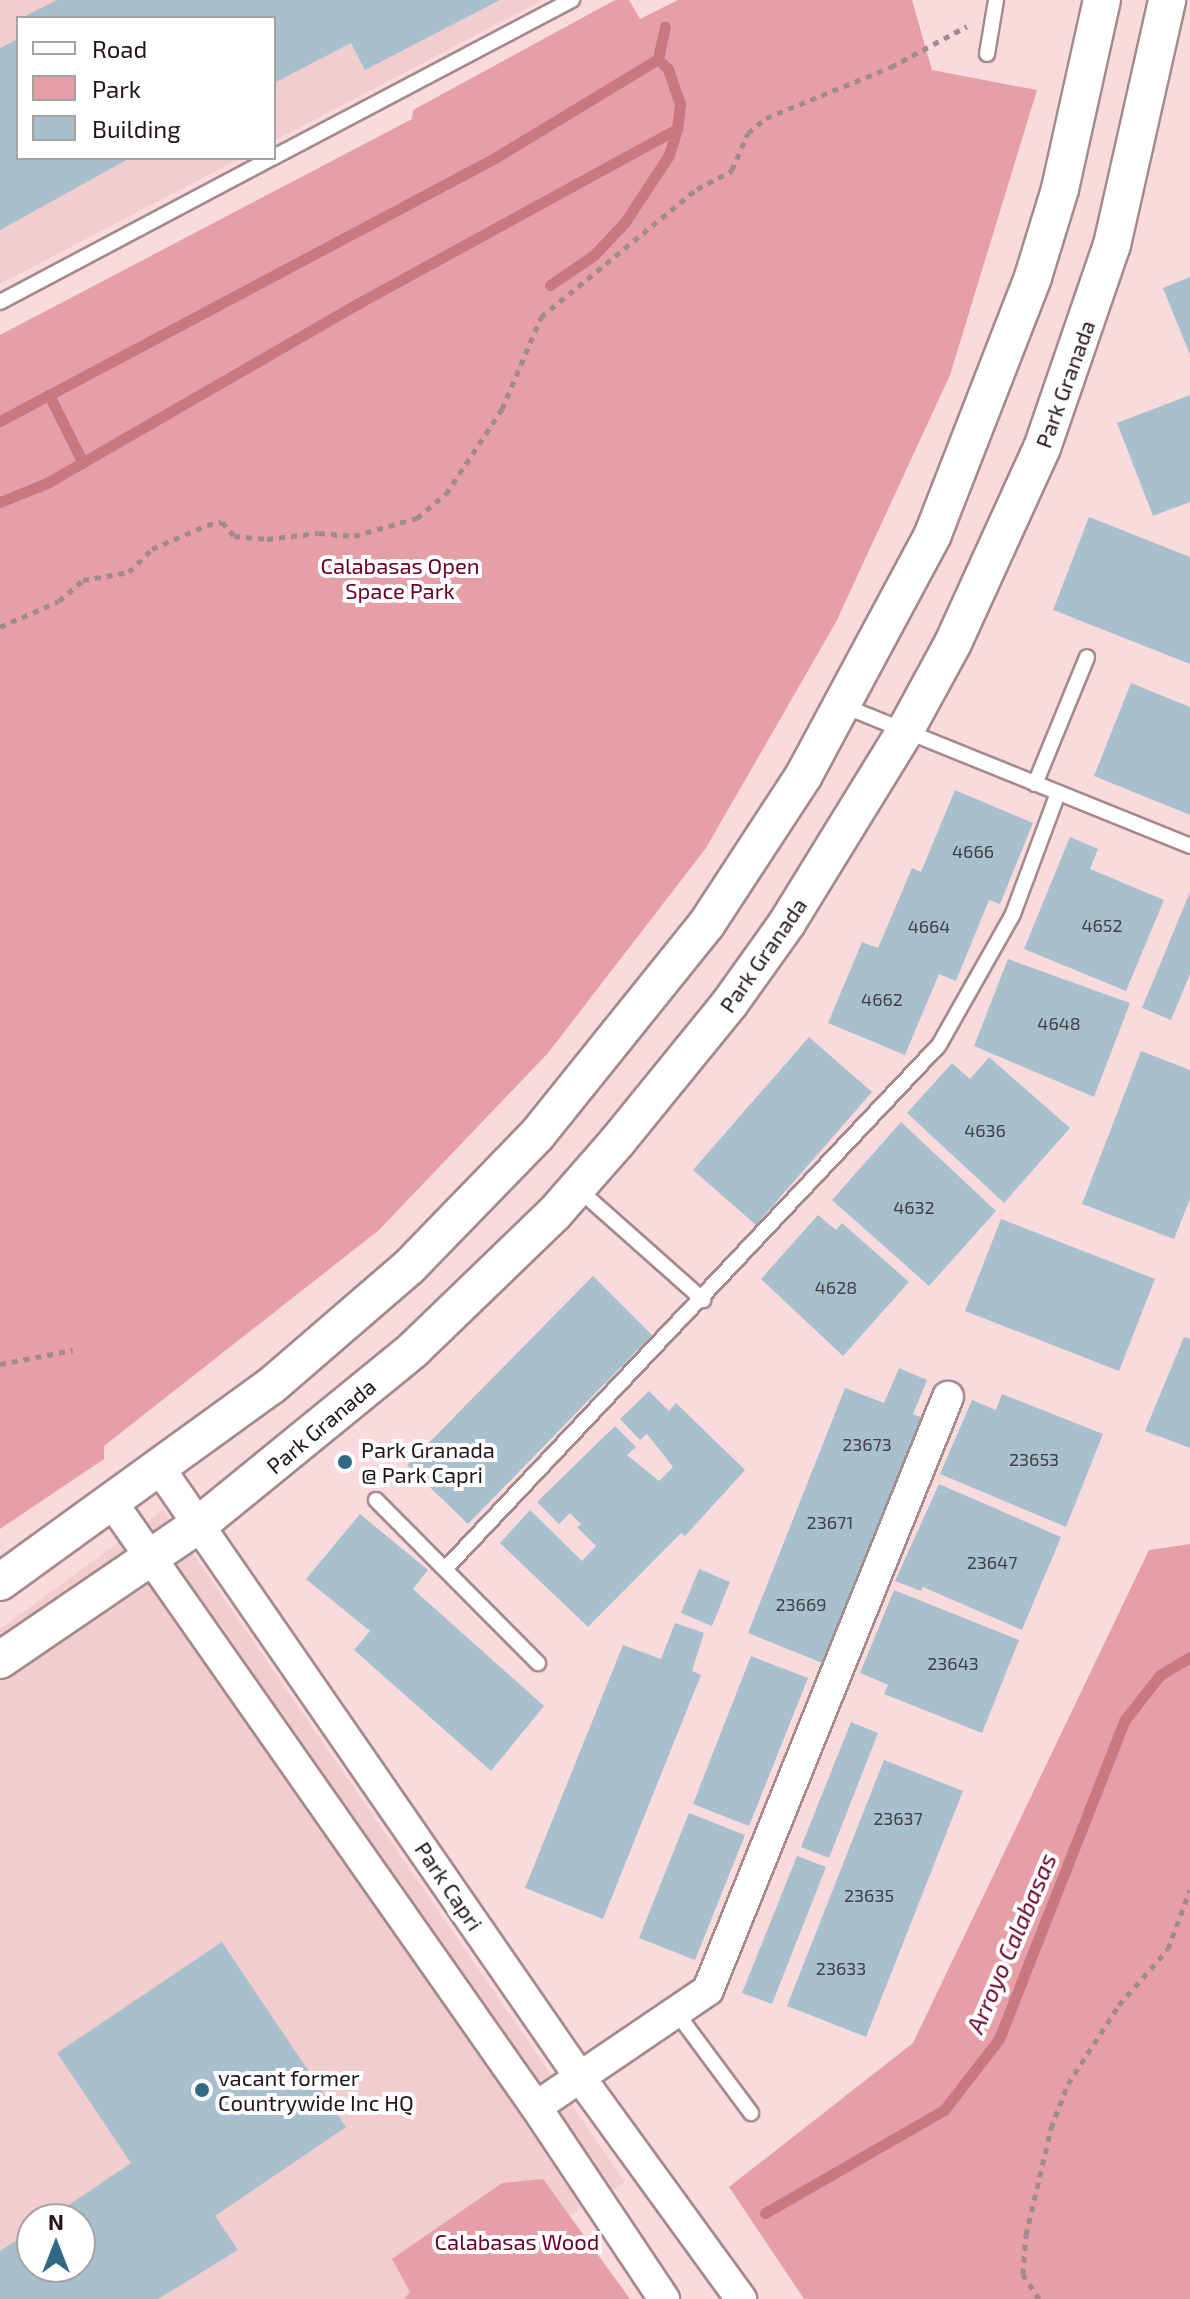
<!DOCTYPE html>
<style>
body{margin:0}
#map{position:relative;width:1190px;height:2299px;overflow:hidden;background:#f9dbde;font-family:"Exo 2",sans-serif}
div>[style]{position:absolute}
.built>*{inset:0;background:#f2cdd0}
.green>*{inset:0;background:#e79fa7}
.stream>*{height:11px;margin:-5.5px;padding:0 5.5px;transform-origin:5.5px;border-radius:5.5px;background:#c97882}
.building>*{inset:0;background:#a8c0cd}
.path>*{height:5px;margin-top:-2.5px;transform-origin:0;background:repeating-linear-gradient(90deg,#a08a8d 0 6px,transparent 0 12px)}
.roads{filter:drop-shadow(2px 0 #a58a8c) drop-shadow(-2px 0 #a58a8c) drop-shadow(0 2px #a58a8c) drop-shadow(0 -2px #a58a8c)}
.service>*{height:14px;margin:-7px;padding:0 7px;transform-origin:7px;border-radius:7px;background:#fff}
.minor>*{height:30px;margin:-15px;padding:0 15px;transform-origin:15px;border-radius:15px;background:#fff}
.tertiary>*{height:36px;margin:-18px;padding:0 18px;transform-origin:18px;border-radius:18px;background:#fff}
.dots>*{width:22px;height:22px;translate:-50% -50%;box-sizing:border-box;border:4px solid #fff;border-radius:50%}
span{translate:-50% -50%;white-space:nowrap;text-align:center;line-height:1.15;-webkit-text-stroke:8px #fff;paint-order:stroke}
.number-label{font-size:18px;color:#424044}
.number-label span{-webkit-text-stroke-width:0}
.street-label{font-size:22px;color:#201617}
.park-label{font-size:22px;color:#670022}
.poi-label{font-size:22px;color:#201617}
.left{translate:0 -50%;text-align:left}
.water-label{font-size:24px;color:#680023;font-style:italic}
.legend{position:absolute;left:16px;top:16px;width:260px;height:144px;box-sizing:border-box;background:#fff;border:2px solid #a6a2a2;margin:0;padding:10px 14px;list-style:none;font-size:24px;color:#201617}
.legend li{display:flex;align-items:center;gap:16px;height:40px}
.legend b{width:40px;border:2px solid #a6a2a2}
.north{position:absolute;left:16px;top:2203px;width:80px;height:80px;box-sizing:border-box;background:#fff;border:2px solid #a6a2a2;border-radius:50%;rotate:0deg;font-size:22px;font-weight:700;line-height:32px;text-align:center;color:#201617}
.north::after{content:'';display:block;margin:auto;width:28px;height:36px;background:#326984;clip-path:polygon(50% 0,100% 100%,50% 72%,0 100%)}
</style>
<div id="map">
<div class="built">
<i style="clip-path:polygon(0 0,543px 0,274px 141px,274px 18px,18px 18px,18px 158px,241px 158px,0 284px)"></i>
<i style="clip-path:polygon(evenodd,163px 1510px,625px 2182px,432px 2299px,0 2299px,0 1629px,163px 1510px,32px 2219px,80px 2219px,80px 2267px,32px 2267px,32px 2219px)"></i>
</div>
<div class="green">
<i style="clip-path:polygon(615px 0,629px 0,640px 19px,678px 0,912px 0,932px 70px,1037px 90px,950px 375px,836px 622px,706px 848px,548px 1053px,379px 1230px,104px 1446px,104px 1459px,0 1529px,0 335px,412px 119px,413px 110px)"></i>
<i style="clip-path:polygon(1190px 1544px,1190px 2299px,804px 2299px,729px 2187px,913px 2043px,1149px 1550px)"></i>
<i style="clip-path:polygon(543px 2179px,630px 2299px,404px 2299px,410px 2292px,392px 2259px,502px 2183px)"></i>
</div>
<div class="stream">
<i style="left:550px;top:285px;width:53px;rotate:-34.3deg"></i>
<i style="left:594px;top:255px;width:45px;rotate:-46.8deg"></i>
<i style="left:625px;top:222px;width:80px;rotate:-56.7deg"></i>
<i style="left:669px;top:155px;width:27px;rotate:-73deg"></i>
<i style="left:49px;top:395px;width:76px;rotate:63.4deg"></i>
<i style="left:0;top:421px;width:558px;rotate:-27.99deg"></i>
<i style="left:493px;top:159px;width:193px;rotate:-31.2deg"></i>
<i style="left:658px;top:59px;width:33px;rotate:-78deg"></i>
<i style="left:0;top:502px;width:51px;rotate:-22deg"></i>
<i style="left:47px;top:483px;width:358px;rotate:-30deg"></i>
<i style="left:357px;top:304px;width:365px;rotate:-28.7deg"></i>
<i style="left:677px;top:129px;width:25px;rotate:-83deg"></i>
<i style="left:680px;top:104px;width:37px;rotate:-109deg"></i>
<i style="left:668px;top:69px;width:14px;rotate:-135deg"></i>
<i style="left:765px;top:2213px;width:207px;rotate:-29.9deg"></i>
<i style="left:944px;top:2110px;width:90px;rotate:-52.2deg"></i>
<i style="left:999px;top:2039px;width:342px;rotate:-68.5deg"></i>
<i style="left:1124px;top:1721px;width:58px;rotate:-52deg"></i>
<i style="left:1160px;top:1675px;width:35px;rotate:-31deg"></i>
</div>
<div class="building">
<i style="clip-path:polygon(57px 0,500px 0,365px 70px,351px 43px,274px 83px,274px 18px,21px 18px)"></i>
<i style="clip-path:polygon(18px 39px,18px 158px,130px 158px,0 230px,0 48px)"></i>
<i style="clip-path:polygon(1190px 277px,1190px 355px,1163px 288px)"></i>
<i style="clip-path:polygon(1190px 395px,1190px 502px,1153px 516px,1117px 423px)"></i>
<i style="clip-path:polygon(1089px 517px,1190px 557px,1190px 664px,1053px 610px)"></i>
<i style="clip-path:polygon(1131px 683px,1190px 707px,1190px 815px,1094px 776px)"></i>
<i style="clip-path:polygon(955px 790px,1033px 823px,1000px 904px,989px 900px,956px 981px,939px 974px,905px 1055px,828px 1023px,862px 942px,878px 948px,912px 868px,921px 872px)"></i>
<i style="clip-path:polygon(1070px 837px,1098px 849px,1090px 869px,1164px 900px,1126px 991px,1024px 949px)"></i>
<i style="clip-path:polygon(1190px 892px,1190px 974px,1171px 1020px,1142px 1008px)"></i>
<i style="clip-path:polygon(1008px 959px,1130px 1003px,1094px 1097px,974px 1046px)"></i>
<i style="clip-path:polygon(809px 1037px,872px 1092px,756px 1225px,693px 1170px)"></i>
<i style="clip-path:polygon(1141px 1051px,1190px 1070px,1190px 1199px,1174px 1239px,1082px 1204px)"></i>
<i style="clip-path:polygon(989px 1057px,1070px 1128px,1004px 1203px,907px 1113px,952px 1063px,970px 1079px)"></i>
<i style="clip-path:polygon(901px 1122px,996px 1211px,929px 1286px,832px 1200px)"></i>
<i style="clip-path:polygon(818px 1215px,836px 1230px,842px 1223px,909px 1282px,843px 1356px,761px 1279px)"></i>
<i style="clip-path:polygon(1001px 1219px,1155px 1279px,1119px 1371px,965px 1311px)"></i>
<i style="clip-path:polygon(593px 1276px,652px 1335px,468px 1524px,407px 1465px)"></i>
<i style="clip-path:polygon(1184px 1337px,1190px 1339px,1190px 1448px,1145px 1431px)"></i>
<i style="clip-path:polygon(899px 1368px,927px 1380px,913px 1414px,923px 1418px,827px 1665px,748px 1633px,845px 1388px,884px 1403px)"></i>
<i style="clip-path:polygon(649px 1391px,669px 1411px,676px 1403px,745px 1470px,685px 1536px,681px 1533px,588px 1627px,500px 1543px,530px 1510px,582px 1561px,596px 1546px,577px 1527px,581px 1524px,570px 1513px,559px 1524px,537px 1502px,615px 1426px,636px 1447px,627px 1455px,659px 1481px,673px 1467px,647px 1434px,640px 1440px,620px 1419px)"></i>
<i style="clip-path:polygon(1002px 1394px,1103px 1434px,1066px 1527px,940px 1474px,972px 1400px,996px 1410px)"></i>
<i style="clip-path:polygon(939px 1484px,1061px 1537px,1022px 1630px,923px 1587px,921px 1591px,895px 1581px)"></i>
<i style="clip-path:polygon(360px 1514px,428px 1570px,413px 1589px,544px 1706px,491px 1771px,354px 1650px,370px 1631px,306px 1579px)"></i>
<i style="clip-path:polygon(699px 1569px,730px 1582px,712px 1626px,681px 1613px)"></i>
<i style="clip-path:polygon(894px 1590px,1019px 1640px,982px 1733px,884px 1694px,888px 1685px,860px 1673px)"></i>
<i style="clip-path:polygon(675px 1623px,704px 1633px,692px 1671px,701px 1675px,603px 1919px,525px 1888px,623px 1645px,661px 1659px)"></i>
<i style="clip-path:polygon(751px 1656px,808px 1678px,749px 1826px,693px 1804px)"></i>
<i style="clip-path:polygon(851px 1722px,878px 1733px,829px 1858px,801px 1847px)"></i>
<i style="clip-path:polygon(884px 1760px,963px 1791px,866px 2037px,787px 2006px)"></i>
<i style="clip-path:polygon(689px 1813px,745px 1835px,695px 1960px,639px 1938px)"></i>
<i style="clip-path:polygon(797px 1856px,826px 1867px,772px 2004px,742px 1993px)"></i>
<i style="clip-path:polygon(222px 1942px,346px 2127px,215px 2216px,238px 2250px,158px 2299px,0 2299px,0 2251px,32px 2230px,32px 2267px,80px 2267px,80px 2219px,48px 2219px,131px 2163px,57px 2053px)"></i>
</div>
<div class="path">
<i style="left:0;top:627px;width:64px;rotate:-23.8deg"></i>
<i style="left:59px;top:601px;width:32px;rotate:-41deg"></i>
<i style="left:83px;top:580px;width:47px;rotate:-9.9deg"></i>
<i style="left:129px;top:572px;width:33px;rotate:-45deg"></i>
<i style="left:152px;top:549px;width:60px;rotate:-23.6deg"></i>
<i style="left:207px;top:525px;width:15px;rotate:-11deg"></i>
<i style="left:222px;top:522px;width:18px;rotate:49deg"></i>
<i style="left:234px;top:536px;width:33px;rotate:5deg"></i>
<i style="left:267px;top:539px;width:52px;rotate:-6.6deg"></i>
<i style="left:319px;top:533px;width:35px;rotate:5deg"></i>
<i style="left:354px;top:536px;width:66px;rotate:-15.9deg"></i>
<i style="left:417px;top:518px;width:38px;rotate:-40deg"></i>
<i style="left:446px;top:494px;width:102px;rotate:-56.6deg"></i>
<i style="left:502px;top:409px;width:100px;rotate:-67deg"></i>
<i style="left:541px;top:317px;width:202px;rotate:-39.4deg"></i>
<i style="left:697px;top:189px;width:40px;rotate:-28deg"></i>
<i style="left:732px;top:170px;width:40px;rotate:-66.6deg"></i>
<i style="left:748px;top:133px;width:23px;rotate:-40deg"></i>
<i style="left:766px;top:118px;width:135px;rotate:-22.2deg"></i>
<i style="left:891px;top:67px;width:86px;rotate:-28.3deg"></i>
<i style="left:0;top:1364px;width:74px;rotate:-10.9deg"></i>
<i style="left:1039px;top:2299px;width:30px;rotate:-123deg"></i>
<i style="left:1023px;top:2274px;width:39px;rotate:-86deg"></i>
<i style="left:1026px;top:2235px;width:110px;rotate:-76.8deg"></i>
<i style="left:1051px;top:2128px;width:47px;rotate:-68.9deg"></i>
<i style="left:1068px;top:2084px;width:94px;rotate:-57.2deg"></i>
<i style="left:1119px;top:2005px;width:74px;rotate:-48.8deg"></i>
<i style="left:1168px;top:1949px;width:63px;rotate:-69.6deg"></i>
</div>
<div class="roads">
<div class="service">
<i style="left:987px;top:54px;width:55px;rotate:-80.5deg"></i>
<i style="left:274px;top:157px;width:337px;rotate:-27.8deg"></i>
<i style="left:0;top:302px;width:308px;rotate:-27.9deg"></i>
<i style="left:844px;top:706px;width:373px;rotate:22deg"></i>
<i style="left:1035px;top:784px;width:137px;rotate:-67.7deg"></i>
<i style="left:577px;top:1188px;width:169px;rotate:41.6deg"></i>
<i style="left:376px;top:1500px;width:230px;rotate:45.2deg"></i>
<i style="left:447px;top:1567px;width:717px;rotate:-46.69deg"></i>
<i style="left:939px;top:1045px;width:150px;rotate:-60.5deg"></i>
<i style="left:1013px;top:914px;width:129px;rotate:-69.6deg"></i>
<i style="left:676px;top:2012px;width:126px;rotate:53.4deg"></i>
</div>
<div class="minor">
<i style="left:160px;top:1469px;width:738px;rotate:55.38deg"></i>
<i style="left:579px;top:2076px;width:276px;rotate:54deg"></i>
<i style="left:111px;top:1501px;width:740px;rotate:54.96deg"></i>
<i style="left:536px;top:2107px;width:231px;rotate:56.3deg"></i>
<i style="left:536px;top:2107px;width:208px;rotate:-34.2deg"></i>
<i style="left:708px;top:1990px;width:640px;rotate:-67.97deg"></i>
</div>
<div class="tertiary">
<i style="left:0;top:1582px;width:334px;rotate:-35.9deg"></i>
<i style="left:271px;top:1386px;width:182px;rotate:-40.8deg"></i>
<i style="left:409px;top:1267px;width:184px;rotate:-45.9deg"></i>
<i style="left:537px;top:1135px;width:270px;rotate:-51.2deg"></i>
<i style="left:706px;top:925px;width:179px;rotate:-56.8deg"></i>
<i style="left:804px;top:775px;width:273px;rotate:-61.8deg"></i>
<i style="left:933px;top:534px;width:276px;rotate:-68.7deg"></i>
<i style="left:1033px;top:277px;width:92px;rotate:-72.9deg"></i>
<i style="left:1060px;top:189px;width:194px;rotate:-77.5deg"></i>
<i style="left:0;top:1660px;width:243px;rotate:-34.3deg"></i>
<i style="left:201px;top:1523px;width:275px;rotate:-39.2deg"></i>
<i style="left:414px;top:1349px;width:194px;rotate:-44deg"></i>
<i style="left:554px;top:1214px;width:96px;rotate:-48.8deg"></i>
<i style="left:617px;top:1142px;width:179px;rotate:-50.9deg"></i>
<i style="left:730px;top:1003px;width:98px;rotate:-54.5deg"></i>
<i style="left:787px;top:923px;width:223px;rotate:-58.4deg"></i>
<i style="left:904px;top:733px;width:102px;rotate:-61.4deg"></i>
<i style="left:953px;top:643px;width:214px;rotate:-65.5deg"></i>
<i style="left:1042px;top:448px;width:215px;rotate:-71deg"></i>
<i style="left:1112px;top:245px;width:251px;rotate:-77.3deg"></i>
</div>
</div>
<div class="dots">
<i style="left:345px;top:1462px;background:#326984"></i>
<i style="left:202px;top:2090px;background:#326984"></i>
</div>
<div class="number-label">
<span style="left:973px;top:851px">4666</span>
<span style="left:1102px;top:925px">4652</span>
<span style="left:929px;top:926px">4664</span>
<span style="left:882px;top:999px">4662</span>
<span style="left:1059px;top:1023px">4648</span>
<span style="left:985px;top:1130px">4636</span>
<span style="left:914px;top:1207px">4632</span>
<span style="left:836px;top:1287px">4628</span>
<span style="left:867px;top:1444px">23673</span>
<span style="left:1034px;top:1459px">23653</span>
<span style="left:830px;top:1522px">23671</span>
<span style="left:992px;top:1562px">23647</span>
<span style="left:801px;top:1604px">23669</span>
<span style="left:953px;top:1663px">23643</span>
<span style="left:898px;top:1818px">23637</span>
<span style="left:869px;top:1895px">23635</span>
<span style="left:841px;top:1968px">23633</span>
</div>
<div class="street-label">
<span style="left:1065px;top:384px;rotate:-70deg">Park Granada</span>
<span style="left:763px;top:955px;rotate:-55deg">Park Granada</span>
<span style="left:321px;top:1426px;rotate:-40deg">Park Granada</span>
<span style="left:449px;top:1886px;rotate:56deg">Park Capri</span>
</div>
<div class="park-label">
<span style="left:400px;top:578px">Calabasas Open<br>Space Park</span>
<span style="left:517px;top:2242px">Calabasas Wood</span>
</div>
<div class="poi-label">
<span class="left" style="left:361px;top:1462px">Park Granada<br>@ Park Capri</span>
<span class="left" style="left:218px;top:2090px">vacant former<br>Countrywide Inc HQ</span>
</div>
<div class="water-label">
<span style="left:1011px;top:1943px;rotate:-67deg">Arroyo Calabasas</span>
</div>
<ul class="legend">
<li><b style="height:10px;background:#fff"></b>Road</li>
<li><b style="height:22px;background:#e79fa7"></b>Park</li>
<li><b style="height:22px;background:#a8c0cd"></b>Building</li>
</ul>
<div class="north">N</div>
</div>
